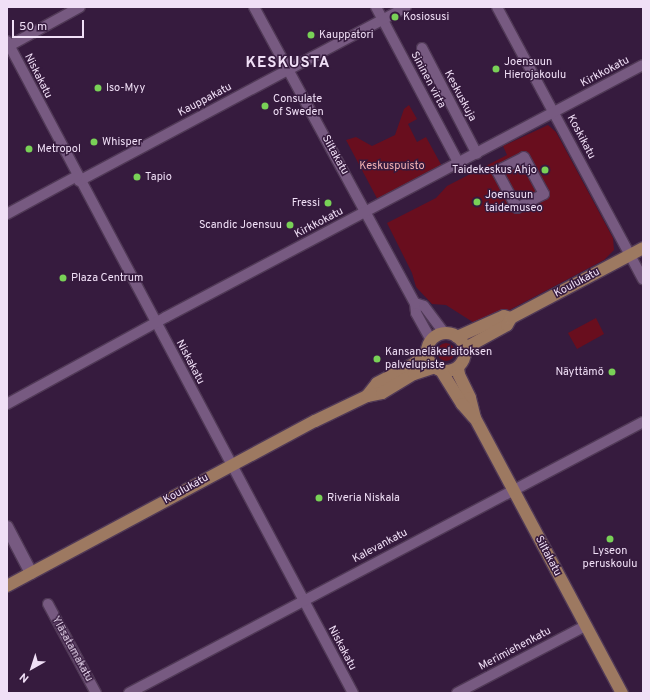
<!DOCTYPE html>
<meta charset="utf-8">
<style>
body{margin:0}
#map{position:relative;width:650px;height:700px;overflow:hidden;background:#361b3e;font-family:Overpass,sans-serif}
div>[style]{position:absolute}
.green>*{inset:0;background:#690e1e}
.round{border-radius:50%}
.roads{filter:drop-shadow(1px 0 #503956) drop-shadow(-1px 0 #503956) drop-shadow(0 1px #503956) drop-shadow(0 -1px #503956)}
.street>*{height:10px;margin:-5px;padding:0 5px;transform-origin:5px;border-radius:5px;background:#775a81}
.secondary>*{height:12px;margin:-6px;padding:0 6px;transform-origin:6px;border-radius:6px;background:#775a81}
.primary>*{height:12px;margin:-6px;padding:0 6px;transform-origin:6px;border-radius:6px;background:#9d7961}
.primary>.ring{margin:-6px;padding:0;box-sizing:content-box;background:none;border:12px solid #9d7961;border-radius:50%}
.dots>*{width:11px;height:11px;translate:-50% -50%;box-sizing:border-box;border:2px solid #361b3e;border-radius:50%}
span{translate:-50% -50%;white-space:nowrap;text-align:center;line-height:1.15;-webkit-text-stroke:3px #361b3e;paint-order:stroke}
.poi-label{font-size:11px;color:#f0dff6}
.left{translate:0 -50%;text-align:left}
.right{translate:-100% -50%;text-align:right}
.street-label{font-size:11px;color:#f0dff6}
.park-label{font-size:11px;color:#f4b1b2}
.district-label{font-size:15px;color:#f0dff6;font-weight:700;letter-spacing:1px}
.frame{position:absolute;inset:0;border:8px solid #f0dff6;pointer-events:none}
.north{position:absolute;left:12px;top:648px;width:40px;height:40px;-webkit-text-stroke:3px #361b3e;paint-order:stroke;rotate:219deg;font-size:11px;font-weight:700;line-height:16px;text-align:center;color:#f0dff6}
.north::after{content:'';display:block;margin:auto;width:14px;height:18px;background:#f0dff6;clip-path:polygon(50% 0,100% 100%,50% 72%,0 100%)}
.scale{position:absolute;left:12px;top:20px;width:72px;height:18px;box-sizing:border-box;border:2px solid #f0dff6;border-top:0;padding-left:5px;font-size:12px;line-height:14px;white-space:nowrap;color:#f0dff6;-webkit-text-stroke:3px #361b3e;paint-order:stroke}
</style>
<div id="map">
<div class="green">
<i style="clip-path:polygon(409px 105px,417px 119px,408px 124px,417px 142px,426px 137px,444px 170px,380px 204px,346px 140px,356px 137px,372px 146px,395px 135px,404px 109px)"></i>
<i style="clip-path:polygon(548px 125px,556px 132px,613px 238px,614px 250px,604px 260px,479px 326px,446px 305px,432px 304px,416px 287px,412px 273px,387px 223px,436px 198px,447px 186px,507px 155px,503px 146px)"></i>
<i style="clip-path:polygon(596px 318px,604px 334px,577px 349px,568px 333px)"></i>
<i class="round" style="left:437px;top:343px;width:18px;height:18px"></i>
</div>
<div class="roads">
<div class="street">
<i style="left:254px;top:7px;width:337px;rotate:61.5deg"></i>
<i style="left:415px;top:303px;width:10px;rotate:84deg"></i>
<i style="left:416px;top:313px;width:31px;rotate:61deg"></i>
<i style="left:376px;top:7px;width:178px;rotate:62.1deg"></i>
<i style="left:497px;top:7px;width:309px;rotate:61.8deg"></i>
<i style="left:7px;top:41px;width:738px;rotate:62.05deg"></i>
<i style="left:7px;top:47px;width:83px;rotate:-28.7deg"></i>
<i style="left:422px;top:48px;width:119px;rotate:62.6deg"></i>
<i style="left:524px;top:157px;width:42px;rotate:61.6deg"></i>
<i style="left:544px;top:194px;width:30px;rotate:153deg"></i>
<i style="left:517px;top:208px;width:42px;rotate:-118.4deg"></i>
<i style="left:497px;top:171px;width:30px;rotate:-27deg"></i>
<i style="left:79px;top:181px;width:370px;rotate:-28deg"></i>
<i style="left:7px;top:214px;width:80px;rotate:-28.5deg"></i>
<i style="left:415px;top:303px;width:9px;rotate:18deg"></i>
<i style="left:424px;top:306px;width:34px;rotate:53deg"></i>
<i style="left:7px;top:404px;width:181px;rotate:-28.7deg"></i>
<i style="left:166px;top:317px;width:539px;rotate:-27.85deg"></i>
<i style="left:48px;top:604px;width:101px;rotate:61.7deg"></i>
<i style="left:129px;top:693px;width:581px;rotate:-27.8deg"></i>
<i style="left:457px;top:693px;width:144px;rotate:-27.6deg"></i>
</div>
<div class="secondary">
<i style="left:7px;top:527px;width:52px;rotate:62.4deg"></i>
</div>
<div class="primary">
<i class="ring" style="left:427px;top:333px;width:26px;height:26px"></i>
<i style="left:457px;top:337px;width:51px;rotate:-24.1deg"></i>
<i style="left:504px;top:316px;width:7px;rotate:16deg"></i>
<i style="left:465px;top:351px;width:6px;rotate:-51deg"></i>
<i style="left:469px;top:346px;width:43px;rotate:-28.9deg"></i>
<i style="left:507px;top:325px;width:8px;rotate:-60deg"></i>
<i style="left:511px;top:318px;width:149px;rotate:-27.9deg"></i>
<i style="left:458px;top:368px;width:7px;rotate:82deg"></i>
<i style="left:459px;top:375px;width:25px;rotate:64deg"></i>
<i style="left:470px;top:398px;width:21px;rotate:76deg"></i>
<i style="left:475px;top:418px;width:312px;rotate:61.9deg"></i>
<i style="left:442px;top:372px;width:38px;rotate:58deg"></i>
<i style="left:462px;top:404px;width:18px;rotate:49deg"></i>
<i style="left:367px;top:396px;width:16px;rotate:-52deg"></i>
<i style="left:377px;top:383px;width:43px;rotate:-27.8deg"></i>
<i style="left:415px;top:363px;width:15px;rotate:-42deg"></i>
<i style="left:7px;top:586px;width:349px;rotate:-28.2deg"></i>
<i style="left:315px;top:421px;width:58px;rotate:-25.7deg"></i>
<i style="left:367px;top:396px;width:15px;rotate:-11deg"></i>
<i style="left:382px;top:393px;width:37px;rotate:-31deg"></i>
<i style="left:414px;top:374px;width:20px;rotate:-18deg"></i>
</div>
</div>
<div class="dots">
<i style="left:395px;top:17px;background:#79d157"></i>
<i style="left:311px;top:35px;background:#79d157"></i>
<i style="left:496px;top:69px;background:#79d157"></i>
<i style="left:98px;top:88px;background:#79d157"></i>
<i style="left:265px;top:106px;background:#79d157"></i>
<i style="left:94px;top:142px;background:#79d157"></i>
<i style="left:29px;top:149px;background:#79d157"></i>
<i style="left:545px;top:170px;background:#79d157"></i>
<i style="left:137px;top:177px;background:#79d157"></i>
<i style="left:477px;top:202px;background:#79d157"></i>
<i style="left:328px;top:203px;background:#79d157"></i>
<i style="left:290px;top:225px;background:#79d157"></i>
<i style="left:63px;top:278px;background:#79d157"></i>
<i style="left:377px;top:359px;background:#79d157"></i>
<i style="left:612px;top:372px;background:#79d157"></i>
<i style="left:319px;top:498px;background:#79d157"></i>
<i style="left:610px;top:539px;background:#79d157"></i>
</div>
<div class="poi-label">
<span class="left" style="left:403px;top:17px">Kosiosusi</span>
<span class="left" style="left:319px;top:35px">Kauppatori</span>
<span class="left" style="left:504px;top:69px">Joensuun<br>Hierojakoulu</span>
<span class="left" style="left:106px;top:88px">Iso-Myy</span>
<span class="left" style="left:273px;top:106px">Consulate<br>of Sweden</span>
<span class="left" style="left:102px;top:142px">Whisper</span>
<span class="left" style="left:37px;top:149px">Metropol</span>
<span class="right" style="left:537px;top:170px">Taidekeskus Ahjo</span>
<span class="left" style="left:145px;top:177px">Tapio</span>
<span class="left" style="left:485px;top:202px">Joensuun<br>taidemuseo</span>
<span class="right" style="left:320px;top:203px">Fressi</span>
<span class="right" style="left:282px;top:225px">Scandic Joensuu</span>
<span class="left" style="left:71px;top:278px">Plaza Centrum</span>
<span class="left" style="left:385px;top:359px">Kansaneläkelaitoksen<br>palvelupiste</span>
<span class="right" style="left:604px;top:372px">Näyttämö</span>
<span class="left" style="left:327px;top:498px">Riveria Niskala</span>
<span style="left:610px;top:558px">Lyseon<br>peruskoulu</span>
</div>
<div class="street-label">
<span style="left:605px;top:72px;rotate:-28deg">Kirkkokatu</span>
<span style="left:38px;top:76px;rotate:63deg">Niskakatu</span>
<span style="left:428px;top:80px;rotate:62deg">Sininen virta</span>
<span style="left:460px;top:96px;rotate:62deg">Keskuskuja</span>
<span style="left:205px;top:100px;rotate:-28deg">Kauppakatu</span>
<span style="left:581px;top:137px;rotate:62deg">Koskikatu</span>
<span style="left:335px;top:155px;rotate:61deg">Siltakatu</span>
<span style="left:319px;top:223px;rotate:-28deg">Kirkkokatu</span>
<span style="left:577px;top:283px;rotate:-28deg">Koulukatu</span>
<span style="left:190px;top:362px;rotate:62deg">Niskakatu</span>
<span style="left:186px;top:489px;rotate:-29deg">Koulukatu</span>
<span style="left:380px;top:546px;rotate:-28deg">Kalevankatu</span>
<span style="left:548px;top:556px;rotate:62deg">Siltakatu</span>
<span style="left:342px;top:648px;rotate:62deg">Niskakatu</span>
<span style="left:72px;top:649px;rotate:61deg">Yläsatamakatu</span>
<span style="left:515px;top:649px;rotate:-28deg">Merimiehenkatu</span>
</div>
<div class="park-label">
<span style="left:392px;top:166px">Keskuspuisto</span>
</div>
<div class="district-label">
<span style="left:288px;top:64px">KESKUSTA</span>
</div>
<div class="frame"></div>
<div class="north">N</div>
<div class="scale">50 m</div>
</div>
